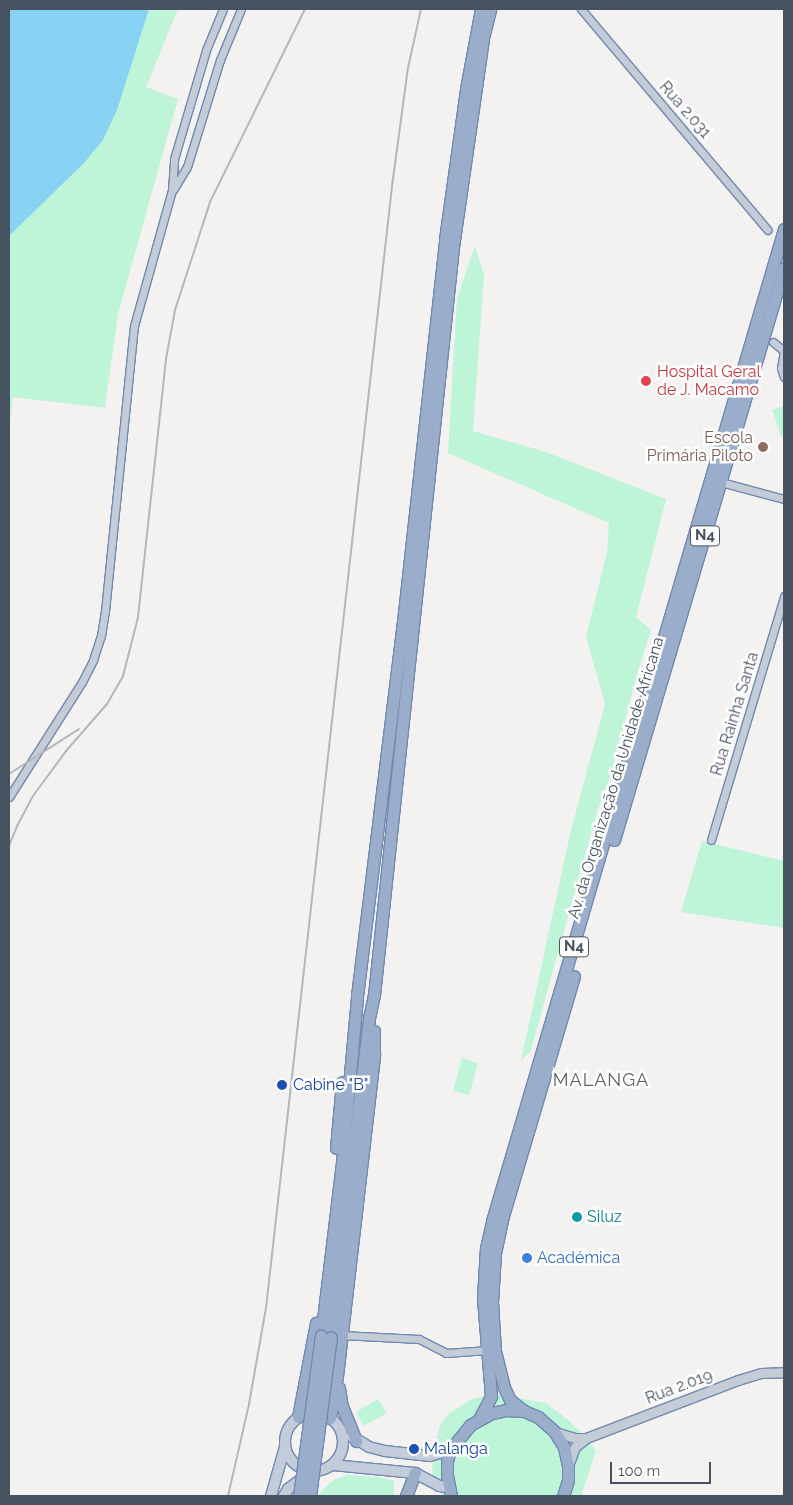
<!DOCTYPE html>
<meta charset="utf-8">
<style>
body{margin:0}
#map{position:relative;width:793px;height:1505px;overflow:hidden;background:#f4f2f1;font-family:Raleway,sans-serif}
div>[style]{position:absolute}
.green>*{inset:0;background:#bef4d8}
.water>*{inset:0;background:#88d3f4}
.roads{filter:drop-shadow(1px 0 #7189b0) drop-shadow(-1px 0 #7189b0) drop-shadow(0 1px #7189b0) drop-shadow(0 -1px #7189b0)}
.minor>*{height:7px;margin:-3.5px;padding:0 3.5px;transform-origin:3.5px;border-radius:3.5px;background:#c4ccd7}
.tertiary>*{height:9px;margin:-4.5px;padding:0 4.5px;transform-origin:4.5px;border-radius:4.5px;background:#c4ccd7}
.secondary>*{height:10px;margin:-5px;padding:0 5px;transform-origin:5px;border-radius:5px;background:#c3ccdb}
.secondary>.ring{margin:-5px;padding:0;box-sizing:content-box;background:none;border:10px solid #c3ccdb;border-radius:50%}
.trunk>*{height:11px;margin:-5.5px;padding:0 5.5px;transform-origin:5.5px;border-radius:5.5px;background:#9aaecb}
.rail>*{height:2px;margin:-1px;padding:0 1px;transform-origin:1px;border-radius:1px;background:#b3b6bc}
.bridges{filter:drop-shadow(1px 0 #7189b0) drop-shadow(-1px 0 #7189b0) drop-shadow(0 1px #7189b0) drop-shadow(0 -1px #7189b0)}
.trunk-bridge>*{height:11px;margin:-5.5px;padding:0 5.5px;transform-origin:5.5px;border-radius:5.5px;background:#9aaecb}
.dots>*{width:14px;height:14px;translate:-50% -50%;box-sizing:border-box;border:2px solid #fff;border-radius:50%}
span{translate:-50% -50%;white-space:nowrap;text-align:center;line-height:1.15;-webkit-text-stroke:5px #fff;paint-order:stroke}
.shield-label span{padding:1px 4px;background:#fff;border:1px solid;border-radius:4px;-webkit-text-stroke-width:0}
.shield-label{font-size:15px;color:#475261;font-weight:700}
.street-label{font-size:16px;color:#475261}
.health-label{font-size:16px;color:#be3a42}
.left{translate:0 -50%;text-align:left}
.education-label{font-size:16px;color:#785e54}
.right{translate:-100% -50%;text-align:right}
.transit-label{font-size:16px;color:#164399}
.culture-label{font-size:16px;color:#0d838f}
.shop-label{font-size:16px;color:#366cbe}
.neighbourhood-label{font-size:18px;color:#5d6167;letter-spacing:1px}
.frame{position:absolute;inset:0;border:10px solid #475261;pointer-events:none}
.scale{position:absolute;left:610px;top:1462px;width:101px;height:22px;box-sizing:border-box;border:2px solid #475261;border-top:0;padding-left:6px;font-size:15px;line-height:18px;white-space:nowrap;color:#475261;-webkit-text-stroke:4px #fff;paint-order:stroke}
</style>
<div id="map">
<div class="green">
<i style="clip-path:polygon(148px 9px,178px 9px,146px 87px,178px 99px,118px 314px,105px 408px,13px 397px,9px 433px,9px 237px)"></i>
<i style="clip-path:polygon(475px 246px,484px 275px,473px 431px,546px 452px,666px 499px,636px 617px,651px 630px,638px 671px,610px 777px,597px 812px,531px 1050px,521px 1061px,570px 834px,605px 704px,586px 637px,607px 552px,609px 523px,448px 453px,457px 298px)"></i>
<i style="clip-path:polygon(784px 406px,784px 435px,781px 436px,772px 410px)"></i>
<i style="clip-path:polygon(702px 841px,784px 861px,784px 928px,681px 912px)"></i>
<i style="clip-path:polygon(462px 1058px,478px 1063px,469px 1095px,453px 1091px)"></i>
<i style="clip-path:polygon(493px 1394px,546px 1403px,567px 1419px,586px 1437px,596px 1451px,581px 1496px,442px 1496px,432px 1478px,433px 1454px,440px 1425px,448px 1414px,472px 1399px)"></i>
<i style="clip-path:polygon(378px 1399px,387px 1413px,364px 1426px,356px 1412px)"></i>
<i style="clip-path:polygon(346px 1475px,380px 1477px,394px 1481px,394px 1496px,317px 1496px,332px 1481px)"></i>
</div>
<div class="water">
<i style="clip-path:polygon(9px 9px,149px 9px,117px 110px,103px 140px,84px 163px,9px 236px)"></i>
</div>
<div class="roads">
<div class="minor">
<i style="left:581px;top:9px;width:289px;rotate:49.8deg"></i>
<i style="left:173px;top:190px;width:27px;rotate:-59deg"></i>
<i style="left:187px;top:167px;width:112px;rotate:-72.9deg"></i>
<i style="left:220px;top:60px;width:55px;rotate:-67.6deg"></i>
<i style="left:773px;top:342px;width:14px;rotate:39deg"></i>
<i style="left:784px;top:351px;width:17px;rotate:100deg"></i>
<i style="left:781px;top:368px;width:9px;rotate:72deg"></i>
<i style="left:717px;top:481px;width:69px;rotate:15deg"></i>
<i style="left:9px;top:797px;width:136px;rotate:-57.6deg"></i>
<i style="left:82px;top:682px;width:25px;rotate:-63deg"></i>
<i style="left:93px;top:660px;width:25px;rotate:-72deg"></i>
<i style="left:101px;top:636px;width:25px;rotate:-81deg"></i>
<i style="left:105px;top:611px;width:286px;rotate:-84.2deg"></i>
<i style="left:134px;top:326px;width:141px;rotate:-74.4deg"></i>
<i style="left:172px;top:190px;width:31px;rotate:-86deg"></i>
<i style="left:174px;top:159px;width:114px;rotate:-73.6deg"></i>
<i style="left:206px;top:50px;width:44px;rotate:-67.5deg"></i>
<i style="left:711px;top:840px;width:255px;rotate:-73.3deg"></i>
<i style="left:341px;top:1335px;width:78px;rotate:2.9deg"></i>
<i style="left:419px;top:1339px;width:30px;rotate:27deg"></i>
<i style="left:446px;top:1353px;width:42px;rotate:-4.1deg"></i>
</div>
<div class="tertiary">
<i style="left:555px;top:1432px;width:21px;rotate:17deg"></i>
<i style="left:575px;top:1438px;width:11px"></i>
<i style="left:586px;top:1438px;width:163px;rotate:-20.9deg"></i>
<i style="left:738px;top:1380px;width:24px;rotate:-17deg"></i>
<i style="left:761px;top:1373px;width:23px;rotate:-2deg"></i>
<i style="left:568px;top:1466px;width:20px;rotate:-70deg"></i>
<i style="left:575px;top:1447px;width:14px;rotate:-39deg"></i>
</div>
<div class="secondary">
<i class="ring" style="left:285px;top:1413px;width:48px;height:48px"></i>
<i style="left:351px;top:1436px;width:21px;rotate:31deg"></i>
<i style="left:369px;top:1447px;width:16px;rotate:14deg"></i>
<i style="left:385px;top:1451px;width:45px;rotate:6.3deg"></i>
<i style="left:430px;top:1456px;width:21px;rotate:-17deg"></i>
<i style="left:333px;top:1465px;width:82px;rotate:5.6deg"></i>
<i style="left:415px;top:1473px;width:27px;rotate:28deg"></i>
<i style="left:439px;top:1486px;width:10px;rotate:6deg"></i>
<i style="left:271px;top:1496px;width:51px;rotate:-74.1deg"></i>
<i style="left:284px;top:1496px;width:8px;rotate:-60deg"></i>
<i style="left:288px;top:1489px;width:20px;rotate:-37deg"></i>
</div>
<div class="trunk">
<i style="left:614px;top:840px;width:597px;rotate:-73.45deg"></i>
<i style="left:336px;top:1148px;width:66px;rotate:-84.8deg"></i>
<i style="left:321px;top:1336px;width:175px;rotate:-83.1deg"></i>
<i style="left:342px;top:1162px;width:167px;rotate:-84.8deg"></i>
<i style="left:357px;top:996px;width:386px;rotate:-83deg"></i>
<i style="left:404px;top:613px;width:376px;rotate:-83.7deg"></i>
<i style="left:445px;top:239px;width:151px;rotate:-82deg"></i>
<i style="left:466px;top:89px;width:81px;rotate:-79.4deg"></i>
<i style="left:331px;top:1337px;width:321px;rotate:-83.2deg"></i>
<i style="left:369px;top:1018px;width:24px;rotate:-78deg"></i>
<i style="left:374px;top:995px;width:752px;rotate:-83.97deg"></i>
<i style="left:453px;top:247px;width:211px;rotate:-81.8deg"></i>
<i style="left:483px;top:38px;width:30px;rotate:-76deg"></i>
<i style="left:339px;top:1388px;width:18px;rotate:81deg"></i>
<i style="left:342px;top:1406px;width:38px;rotate:68deg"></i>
<i style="left:524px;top:1411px;width:18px;rotate:-142deg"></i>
<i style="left:510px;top:1400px;width:14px;rotate:-115deg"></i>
<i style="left:504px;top:1387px;width:37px;rotate:-104deg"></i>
<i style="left:495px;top:1351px;width:49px;rotate:-93.5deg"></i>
<i style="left:492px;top:1302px;width:49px;rotate:-86.5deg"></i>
<i style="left:495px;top:1253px;width:38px;rotate:-78deg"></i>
<i style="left:503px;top:1216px;width:250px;rotate:-73.5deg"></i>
<i style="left:298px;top:1417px;width:96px;rotate:-79.2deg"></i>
<i style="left:330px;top:1418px;width:43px;rotate:-80.5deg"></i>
<i style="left:337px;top:1376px;width:324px;rotate:-83.4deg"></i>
<i style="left:374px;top:1054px;width:23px;rotate:-90deg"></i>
<i style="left:479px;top:1419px;width:26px;rotate:-62deg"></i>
<i style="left:491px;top:1396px;width:98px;rotate:-94.7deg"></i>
<i style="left:483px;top:1298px;width:50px;rotate:-86.6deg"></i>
<i style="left:486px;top:1248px;width:28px;rotate:-77deg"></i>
<i style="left:492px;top:1221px;width:1034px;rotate:-73.6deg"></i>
<i style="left:406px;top:1496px;width:25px;rotate:-69deg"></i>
<i style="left:451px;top:1496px;width:21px;rotate:-101deg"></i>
<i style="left:447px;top:1475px;width:14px;rotate:-90deg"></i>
<i style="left:447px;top:1461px;width:11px;rotate:-75deg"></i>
<i style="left:450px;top:1450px;width:32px;rotate:-51deg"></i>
<i style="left:470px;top:1425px;width:25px;rotate:-29deg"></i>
<i style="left:492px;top:1413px;width:14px;rotate:-12deg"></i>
<i style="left:506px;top:1410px;width:18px;rotate:3deg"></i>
<i style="left:524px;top:1411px;width:15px;rotate:23deg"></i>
<i style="left:538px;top:1417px;width:21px;rotate:41deg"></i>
<i style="left:554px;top:1431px;width:19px;rotate:58deg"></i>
<i style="left:564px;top:1447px;width:19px;rotate:78deg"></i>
<i style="left:568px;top:1466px;width:14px;rotate:90deg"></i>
<i style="left:568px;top:1480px;width:17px;rotate:107deg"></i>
</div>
</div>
<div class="rail">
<i style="left:9px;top:774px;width:83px;rotate:-32.7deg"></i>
<i style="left:9px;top:846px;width:22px;rotate:-68deg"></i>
<i style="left:17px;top:826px;width:34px;rotate:-62deg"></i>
<i style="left:33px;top:796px;width:56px;rotate:-53.7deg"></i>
<i style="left:66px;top:751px;width:62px;rotate:-48.9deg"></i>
<i style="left:107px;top:704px;width:32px;rotate:-60deg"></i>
<i style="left:123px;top:676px;width:61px;rotate:-75.7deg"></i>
<i style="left:138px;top:617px;width:260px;rotate:-83.8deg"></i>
<i style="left:166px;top:359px;width:50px;rotate:-79.6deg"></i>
<i style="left:175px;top:310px;width:114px;rotate:-72deg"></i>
<i style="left:210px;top:202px;width:215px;rotate:-63.8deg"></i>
<i style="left:228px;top:1496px;width:94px;rotate:-77.1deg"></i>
<i style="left:249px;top:1404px;width:97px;rotate:-80deg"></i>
<i style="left:266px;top:1308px;width:1129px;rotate:-83.59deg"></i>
<i style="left:392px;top:186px;width:119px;rotate:-82.3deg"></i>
<i style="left:408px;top:68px;width:60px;rotate:-77.6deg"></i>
</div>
<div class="bridges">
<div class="trunk-bridge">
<i style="left:299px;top:1496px;width:162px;rotate:-82.2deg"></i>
<i style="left:310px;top:1496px;width:160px;rotate:-82.5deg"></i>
</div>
</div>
<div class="dots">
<i style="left:646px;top:381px;background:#e0444e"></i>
<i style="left:763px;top:447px;background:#8d6e63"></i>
<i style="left:282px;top:1085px;background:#1a4fb4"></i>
<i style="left:577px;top:1217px;background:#0f9aa8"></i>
<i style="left:527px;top:1258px;background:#3f7fe0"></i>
<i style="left:414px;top:1449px;background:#1a4fb4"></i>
</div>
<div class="shield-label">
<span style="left:705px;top:536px">N4</span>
<span style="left:574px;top:947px">N4</span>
</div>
<div class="street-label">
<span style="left:685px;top:110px;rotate:49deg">Rua 2.031</span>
<span style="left:735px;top:714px;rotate:-73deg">Rua Rainha Santa</span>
<span style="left:616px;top:778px;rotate:-73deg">Av. da Organização da Unidade Africana</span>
<span style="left:679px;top:1387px;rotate:-21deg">Rua 2.019</span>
</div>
<div class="health-label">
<span class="left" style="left:657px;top:381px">Hospital Geral<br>de J. Macamo</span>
</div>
<div class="education-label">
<span class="right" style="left:753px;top:447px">Escola<br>Primária Piloto</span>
</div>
<div class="transit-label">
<span class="left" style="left:293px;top:1085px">Cabine "B"</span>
<span class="left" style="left:424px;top:1449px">Malanga</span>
</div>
<div class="culture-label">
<span class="left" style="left:587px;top:1217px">Siluz</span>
</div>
<div class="shop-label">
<span class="left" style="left:537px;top:1258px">Académica</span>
</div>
<div class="neighbourhood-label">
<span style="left:601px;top:1080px">MALANGA</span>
</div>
<div class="frame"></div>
<div class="scale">100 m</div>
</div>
